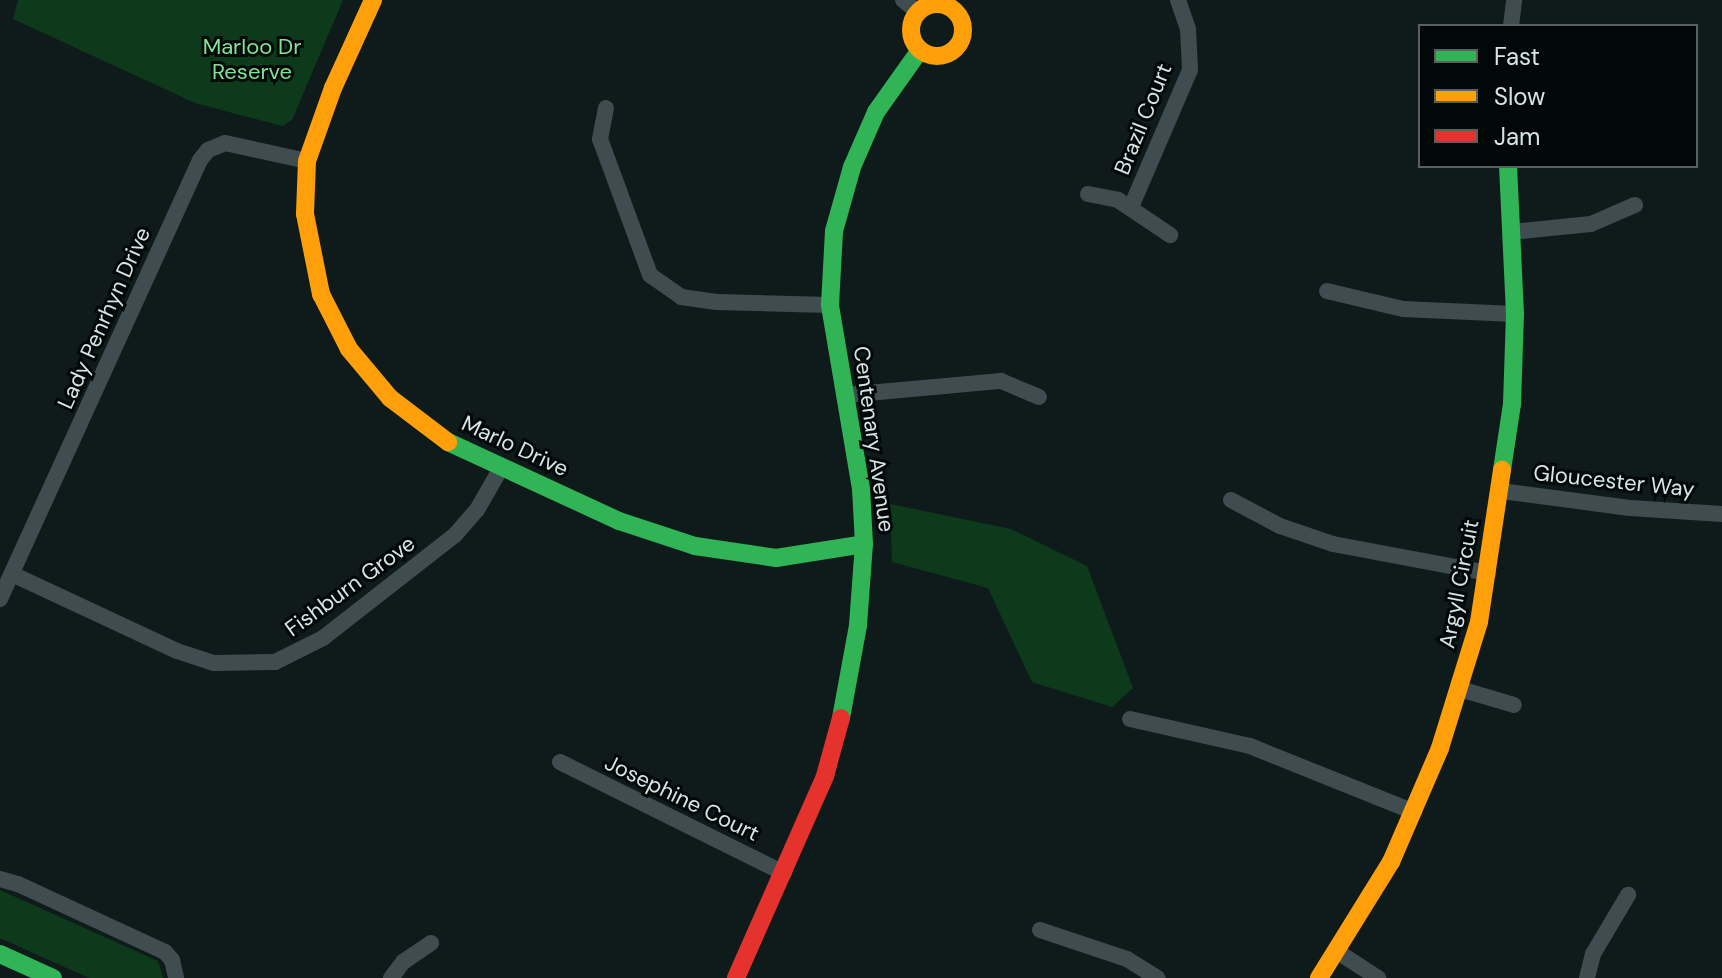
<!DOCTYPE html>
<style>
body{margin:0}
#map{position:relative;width:1722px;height:978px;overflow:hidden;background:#0f1b1b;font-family:"DM Sans",sans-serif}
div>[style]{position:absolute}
.green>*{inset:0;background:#0d3a1a}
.street>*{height:16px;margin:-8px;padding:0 8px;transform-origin:8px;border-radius:8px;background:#3f4d51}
.fast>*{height:18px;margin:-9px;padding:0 9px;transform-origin:9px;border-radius:9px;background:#30b455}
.slow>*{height:18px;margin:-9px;padding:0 9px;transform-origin:9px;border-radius:9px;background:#ff9f0a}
.slow>.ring{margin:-9px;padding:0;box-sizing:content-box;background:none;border:18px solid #ff9f0a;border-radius:50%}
.jam>*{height:18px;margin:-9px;padding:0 9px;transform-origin:9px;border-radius:9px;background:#e5322d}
span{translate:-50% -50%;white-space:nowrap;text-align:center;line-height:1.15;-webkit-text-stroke:6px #020808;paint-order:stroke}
.park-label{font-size:22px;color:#82e493}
.street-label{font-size:22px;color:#d8e5e5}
.legend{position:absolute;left:1418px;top:24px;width:280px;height:144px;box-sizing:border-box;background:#020808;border:2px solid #586060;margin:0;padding:10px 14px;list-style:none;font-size:24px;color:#d8e5e5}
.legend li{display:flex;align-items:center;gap:16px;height:40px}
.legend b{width:40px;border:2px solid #586060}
</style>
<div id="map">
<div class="green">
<i style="clip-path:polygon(18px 0,343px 0,292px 120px,282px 126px,195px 103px,13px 19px)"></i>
<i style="clip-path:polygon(890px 504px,1011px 529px,1087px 566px,1133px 688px,1112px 707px,1032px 682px,988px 588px,892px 562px)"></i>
<i style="clip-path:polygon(0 890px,158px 961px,163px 978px,89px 978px,0 938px)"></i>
</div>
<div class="street">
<i style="left:903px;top:0;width:19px;rotate:39deg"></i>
<i style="left:1511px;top:26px;width:26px;rotate:-83deg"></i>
<i style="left:606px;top:108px;width:32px;rotate:101deg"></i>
<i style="left:600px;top:139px;width:145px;rotate:69.8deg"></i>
<i style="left:650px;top:275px;width:38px;rotate:35deg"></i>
<i style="left:681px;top:297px;width:36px;rotate:8deg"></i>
<i style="left:717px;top:302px;width:113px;rotate:1.5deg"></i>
<i style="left:1088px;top:194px;width:31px;rotate:11deg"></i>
<i style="left:1118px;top:200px;width:63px;rotate:33.9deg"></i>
<i style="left:1131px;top:207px;width:149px;rotate:-66.7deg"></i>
<i style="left:1190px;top:70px;width:41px;rotate:-92.8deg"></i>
<i style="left:1188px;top:29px;width:31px;rotate:-109deg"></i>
<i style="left:1511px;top:232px;width:80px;rotate:-5.7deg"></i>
<i style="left:1591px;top:224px;width:48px;rotate:-23.4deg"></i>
<i style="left:1327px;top:291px;width:78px;rotate:13.3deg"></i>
<i style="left:1403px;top:309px;width:112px;rotate:2.6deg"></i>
<i style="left:846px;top:395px;width:156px;rotate:-5.2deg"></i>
<i style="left:1001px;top:381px;width:41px;rotate:22.8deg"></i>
<i style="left:1501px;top:491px;width:130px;rotate:7.5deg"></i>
<i style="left:1630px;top:508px;width:92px;rotate:3.7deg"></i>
<i style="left:1231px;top:500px;width:55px;rotate:28deg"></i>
<i style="left:1280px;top:526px;width:56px;rotate:18.8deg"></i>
<i style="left:1333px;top:544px;width:158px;rotate:10.6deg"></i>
<i style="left:12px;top:574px;width:182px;rotate:25deg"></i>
<i style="left:177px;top:651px;width:39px;rotate:18deg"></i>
<i style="left:214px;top:663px;width:61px;rotate:-0.9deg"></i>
<i style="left:275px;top:662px;width:54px;rotate:-26.6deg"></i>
<i style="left:323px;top:638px;width:167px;rotate:-38deg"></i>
<i style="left:455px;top:535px;width:33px;rotate:-49deg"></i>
<i style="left:477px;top:510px;width:48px;rotate:-60.3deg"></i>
<i style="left:0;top:599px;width:482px;rotate:-65.5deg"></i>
<i style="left:200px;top:160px;width:13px;rotate:-51deg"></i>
<i style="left:208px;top:150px;width:18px;rotate:-22deg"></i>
<i style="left:225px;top:143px;width:84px;rotate:12.4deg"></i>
<i style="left:1460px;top:689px;width:56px;rotate:16.5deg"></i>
<i style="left:1130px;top:719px;width:123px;rotate:12.7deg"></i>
<i style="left:1250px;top:746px;width:177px;rotate:21.9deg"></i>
<i style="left:560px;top:762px;width:250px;rotate:26.4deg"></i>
<i style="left:0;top:879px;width:19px;rotate:16deg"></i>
<i style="left:18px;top:884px;width:162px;rotate:24.8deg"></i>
<i style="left:165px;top:952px;width:11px;rotate:49deg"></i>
<i style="left:172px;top:960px;width:18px;rotate:77deg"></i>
<i style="left:1040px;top:930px;width:92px;rotate:18.4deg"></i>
<i style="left:1127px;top:959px;width:36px;rotate:32deg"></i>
<i style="left:1338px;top:952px;width:48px;rotate:33deg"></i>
<i style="left:391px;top:978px;width:20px;rotate:-53deg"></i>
<i style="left:403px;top:962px;width:34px;rotate:-34deg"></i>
<i style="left:1587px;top:978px;width:25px;rotate:-76deg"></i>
<i style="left:1593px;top:954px;width:69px;rotate:-59.3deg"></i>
</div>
<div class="fast">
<i style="left:448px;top:442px;width:188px;rotate:24.8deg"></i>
<i style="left:619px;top:521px;width:80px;rotate:18.2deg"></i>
<i style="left:695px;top:546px;width:82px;rotate:8.4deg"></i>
<i style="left:776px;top:558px;width:89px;rotate:-9deg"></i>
<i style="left:1502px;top:470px;width:67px;rotate:-81.4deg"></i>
<i style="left:1512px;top:404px;width:90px;rotate:-88.1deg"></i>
<i style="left:1515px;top:314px;width:148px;rotate:-92.7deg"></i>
<i style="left:841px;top:718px;width:95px;rotate:-79.6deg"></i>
<i style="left:858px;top:625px;width:81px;rotate:-85.8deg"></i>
<i style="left:864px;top:544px;width:55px;rotate:-93.1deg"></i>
<i style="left:861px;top:489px;width:187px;rotate:-99.6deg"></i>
<i style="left:830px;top:305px;width:74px;rotate:-86.9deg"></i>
<i style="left:834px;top:231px;width:66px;rotate:-74.3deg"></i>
<i style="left:852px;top:167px;width:60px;rotate:-66.4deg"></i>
<i style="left:876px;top:112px;width:76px;rotate:-54.6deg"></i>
<i style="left:0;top:954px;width:58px;rotate:24.4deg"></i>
</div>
<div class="slow">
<i style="left:373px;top:0;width:97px;rotate:114.4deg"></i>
<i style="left:333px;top:88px;width:77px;rotate:109.6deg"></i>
<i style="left:307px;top:161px;width:53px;rotate:92.2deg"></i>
<i style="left:305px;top:214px;width:82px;rotate:78.7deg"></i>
<i style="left:321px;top:294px;width:62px;rotate:63deg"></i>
<i style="left:349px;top:349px;width:64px;rotate:50.1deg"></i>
<i style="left:390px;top:398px;width:73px;rotate:37.2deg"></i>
<i class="ring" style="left:911px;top:4px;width:34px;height:34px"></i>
<i style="left:1319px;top:978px;width:137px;rotate:-58.2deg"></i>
<i style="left:1391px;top:862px;width:124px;rotate:-66.7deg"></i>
<i style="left:1440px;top:748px;width:132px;rotate:-72.8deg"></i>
<i style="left:1479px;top:622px;width:154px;rotate:-81.4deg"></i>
</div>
<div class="jam">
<i style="left:736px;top:978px;width:221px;rotate:-66.2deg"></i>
<i style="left:825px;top:776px;width:60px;rotate:-74.6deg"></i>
</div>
<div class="park-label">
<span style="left:252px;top:59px">Marloo Dr<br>Reserve</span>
</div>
<div class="street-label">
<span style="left:1143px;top:119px;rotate:-68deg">Brazil Court</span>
<span style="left:104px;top:318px;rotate:-66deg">Lady Penrhyn Drive</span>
<span style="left:874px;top:439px;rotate:82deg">Centenary Avenue</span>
<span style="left:515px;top:446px;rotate:25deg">Marlo Drive</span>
<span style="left:1614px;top:481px;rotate:6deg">Gloucester Way</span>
<span style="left:1459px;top:584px;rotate:-79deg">Argyll Circuit</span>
<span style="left:350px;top:586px;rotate:-36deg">Fishburn Grove</span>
<span style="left:682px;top:798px;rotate:26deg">Josephine Court</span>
</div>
<ul class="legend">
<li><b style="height:10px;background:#30b455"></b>Fast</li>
<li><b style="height:10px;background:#ff9f0a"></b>Slow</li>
<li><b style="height:10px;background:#e5322d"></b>Jam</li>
</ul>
</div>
